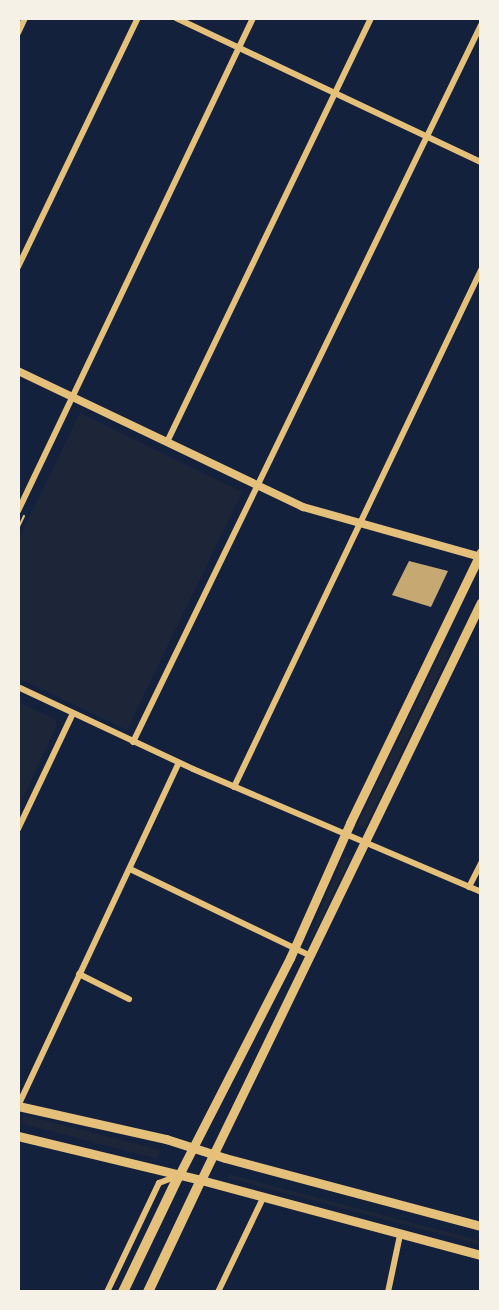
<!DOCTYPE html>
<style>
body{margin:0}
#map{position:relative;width:499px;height:1310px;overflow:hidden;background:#14213d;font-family:Manrope,sans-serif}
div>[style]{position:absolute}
.green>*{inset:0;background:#1d2539}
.building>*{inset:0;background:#c6a872}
.path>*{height:1.5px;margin:-0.75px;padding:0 0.75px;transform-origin:0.75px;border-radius:0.75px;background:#e5c07b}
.minor>*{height:6px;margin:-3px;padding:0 3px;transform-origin:3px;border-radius:3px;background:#e5c07b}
.tertiary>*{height:8px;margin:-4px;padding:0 4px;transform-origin:4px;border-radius:4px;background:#e5c07b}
.primary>*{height:9px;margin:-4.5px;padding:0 4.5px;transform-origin:4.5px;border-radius:4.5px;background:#e5c07b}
.motorway>*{height:10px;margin:-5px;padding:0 5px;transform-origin:5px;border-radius:5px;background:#e5c07b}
span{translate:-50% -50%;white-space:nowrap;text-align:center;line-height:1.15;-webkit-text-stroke:5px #f6f1e7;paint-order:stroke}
.frame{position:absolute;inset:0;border:20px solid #f6f1e7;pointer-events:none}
</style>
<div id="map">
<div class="green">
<i style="clip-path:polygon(80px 413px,242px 492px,127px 730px,18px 678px,18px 540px)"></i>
<i style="clip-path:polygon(443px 647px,450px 651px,365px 828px,357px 825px)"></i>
<i style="clip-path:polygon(18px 702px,55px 719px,57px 725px,18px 808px)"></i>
<i style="clip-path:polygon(343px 857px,350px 859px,312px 938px,310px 937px)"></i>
<i style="clip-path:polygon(24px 1115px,160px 1150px,157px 1159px,20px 1123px)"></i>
<i style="clip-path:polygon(228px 1174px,481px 1241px,481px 1245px,228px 1178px)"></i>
</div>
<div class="building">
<i style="clip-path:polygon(409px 561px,448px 571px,431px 607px,392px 595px)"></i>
</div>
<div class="path">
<i style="left:18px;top:529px;width:14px;rotate:-65deg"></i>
</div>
<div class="minor">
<i style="left:176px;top:18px;width:337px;rotate:25.3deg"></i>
<i style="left:18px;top:33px;width:17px;rotate:-65deg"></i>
<i style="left:18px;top:267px;width:276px;rotate:-64.3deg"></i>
<i style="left:167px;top:442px;width:471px;rotate:-64.3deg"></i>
<i style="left:18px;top:511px;width:546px;rotate:-64.51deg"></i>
<i style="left:18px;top:687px;width:193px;rotate:25.1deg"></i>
<i style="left:193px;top:769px;width:313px;rotate:23.1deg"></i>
<i style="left:133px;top:742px;width:797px;rotate:-64.11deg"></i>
<i style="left:234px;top:787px;width:573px;rotate:-64.46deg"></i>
<i style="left:18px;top:829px;width:128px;rotate:-64.6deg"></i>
<i style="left:130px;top:869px;width:201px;rotate:25.7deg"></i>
<i style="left:469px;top:887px;width:27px;rotate:-63deg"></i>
<i style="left:79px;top:974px;width:56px;rotate:26.6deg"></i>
<i style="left:18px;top:1106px;width:379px;rotate:-64.9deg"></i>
<i style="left:107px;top:1292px;width:121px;rotate:-64.5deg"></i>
<i style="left:159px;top:1183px;width:19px;rotate:-21deg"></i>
<i style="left:218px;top:1292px;width:104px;rotate:-64.4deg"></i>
<i style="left:388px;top:1292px;width:58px;rotate:-78.1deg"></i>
</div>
<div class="tertiary">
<i style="left:18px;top:371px;width:316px;rotate:25.5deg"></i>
<i style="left:303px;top:507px;width:185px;rotate:15.7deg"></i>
</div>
<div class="primary">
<i style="left:18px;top:1106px;width:152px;rotate:12.6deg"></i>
<i style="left:166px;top:1139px;width:62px;rotate:17.9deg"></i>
<i style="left:225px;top:1158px;width:265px;rotate:14.9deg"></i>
<i style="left:18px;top:1136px;width:188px;rotate:13.5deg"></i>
<i style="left:201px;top:1180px;width:290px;rotate:15deg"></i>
<i style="left:179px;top:1175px;width:244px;rotate:-62.9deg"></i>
<i style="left:290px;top:958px;width:148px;rotate:-66deg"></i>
<i style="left:350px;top:823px;width:301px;rotate:-64.2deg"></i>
<i style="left:201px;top:1180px;width:642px;rotate:-64.15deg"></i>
</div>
<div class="motorway">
<i style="left:123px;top:1292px;width:130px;rotate:-64.4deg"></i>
<i style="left:148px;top:1292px;width:124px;rotate:-64.7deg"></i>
</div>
<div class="frame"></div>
</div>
